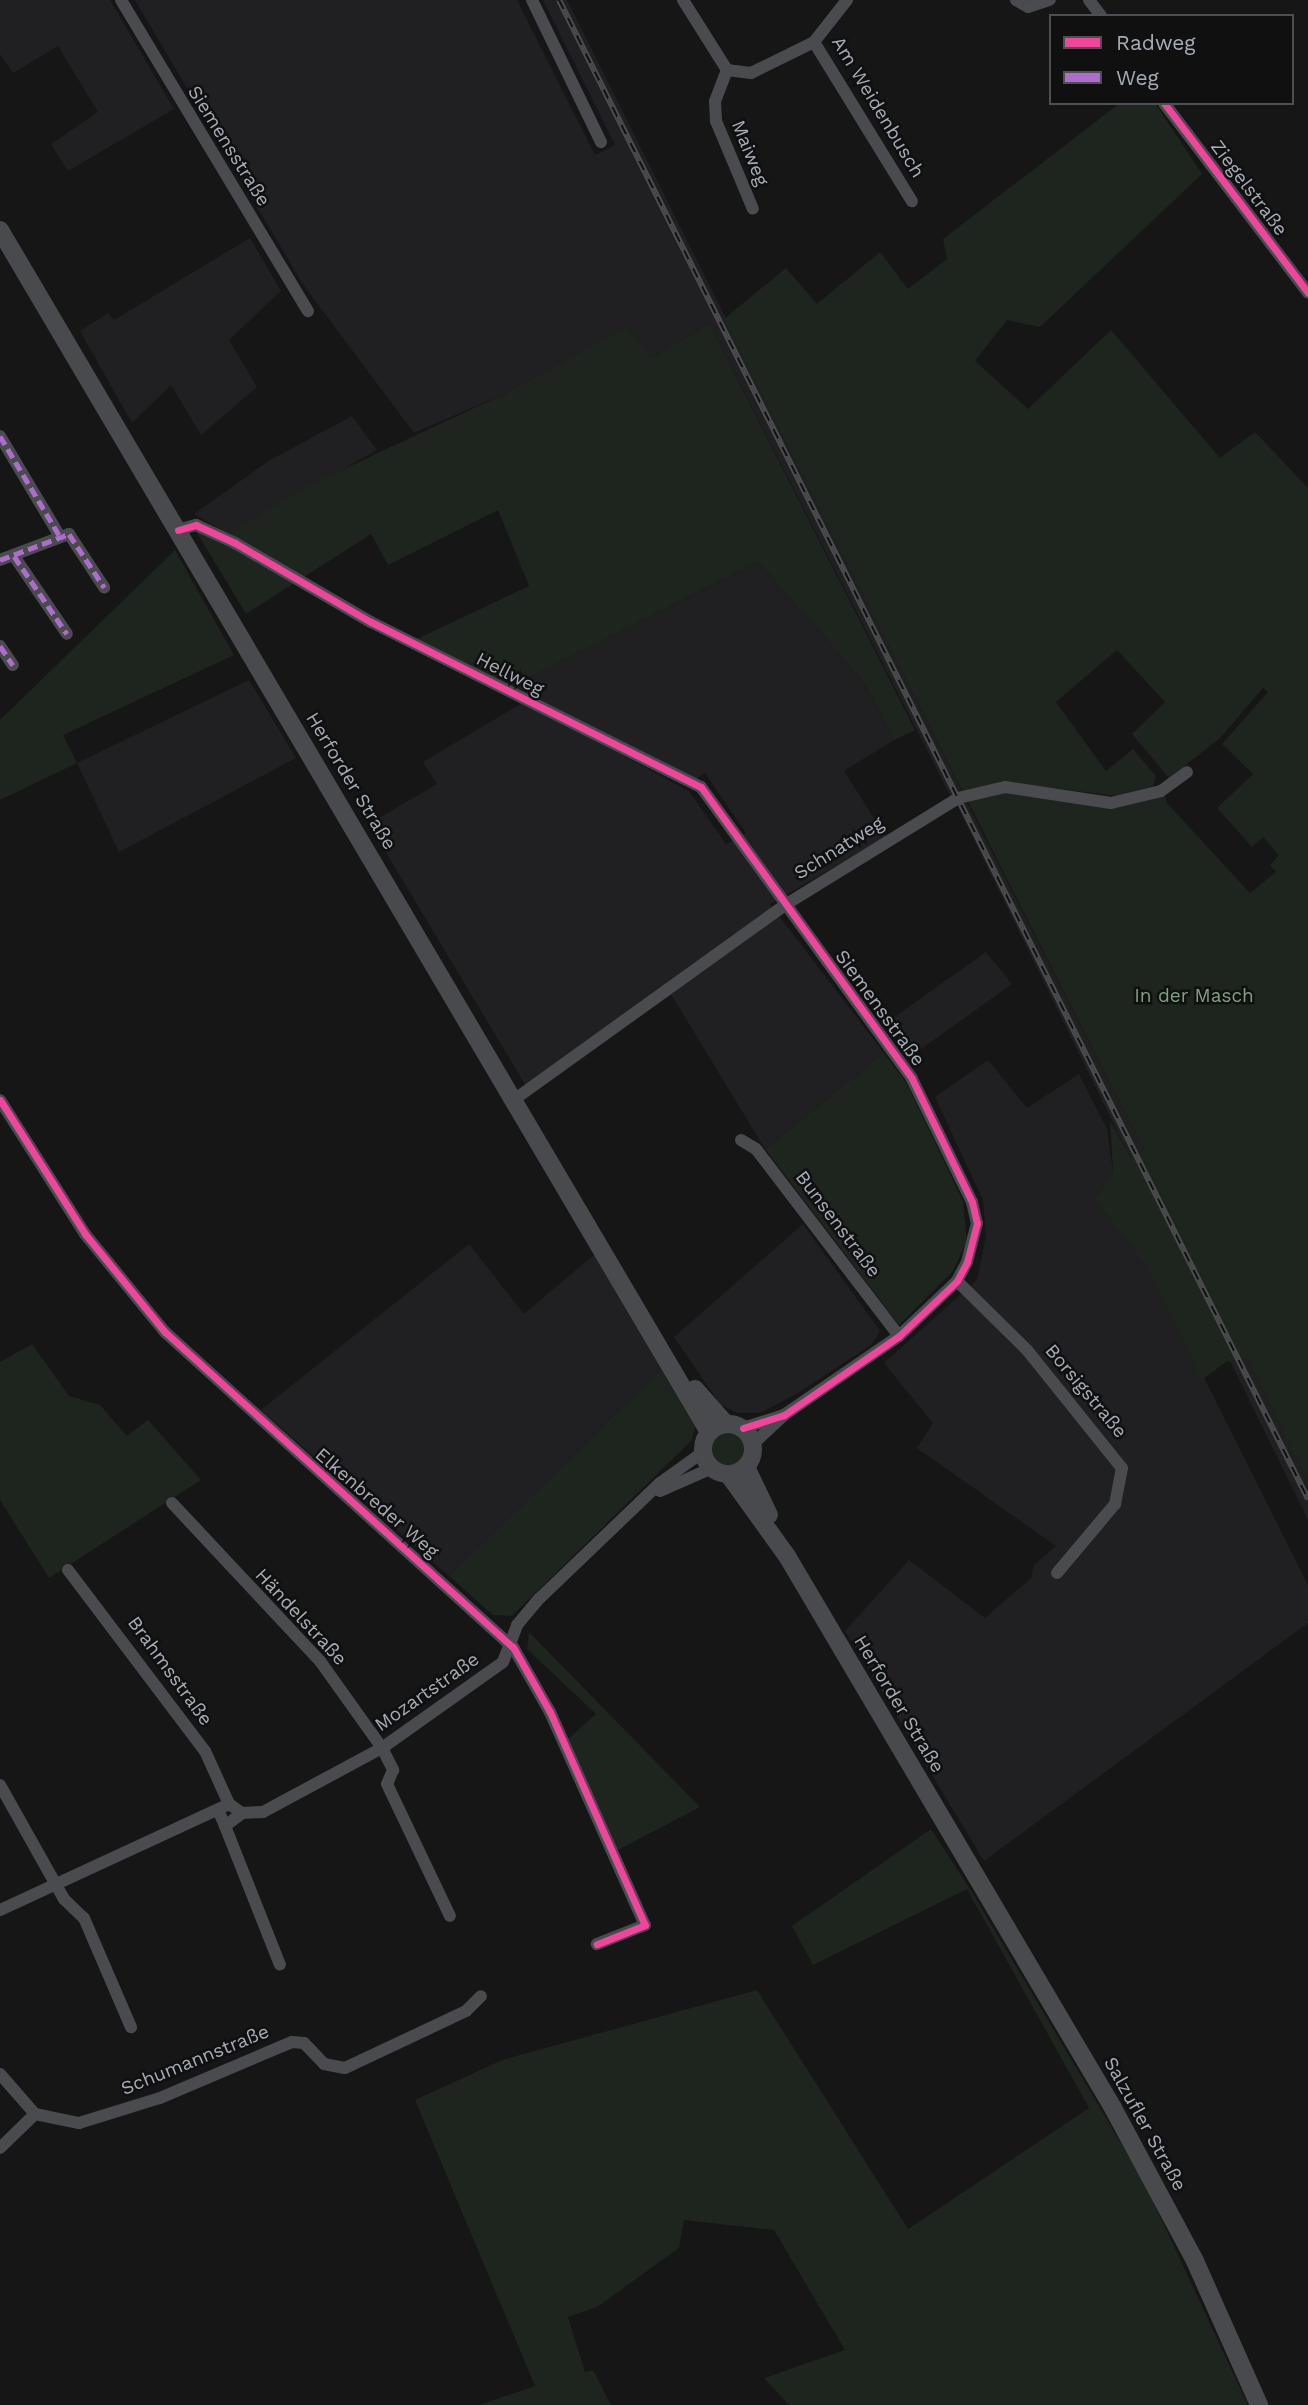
<!DOCTYPE html>
<meta charset="utf-8">
<style>
body{margin:0}
#map{position:relative;width:1308px;height:2405px;overflow:hidden;background:#161616;font-family:"Work Sans",sans-serif}
div>[style]{position:absolute}
.built>*{inset:0;background:#202022}
.green>*{inset:0;background:#1e241e}
.round{border-radius:50%}
.minor>*{height:12px;margin:-6px;padding:0 6px;transform-origin:6px;border-radius:6px;background:#4a4b4f}
.secondary>*{height:18px;margin:-9px;padding:0 9px;transform-origin:9px;border-radius:9px;background:#484a4d}
.secondary>.ring{margin:-9px;padding:0;box-sizing:content-box;background:none;border:18px solid #484a4d;border-radius:50%}
.rail>*{height:6px;margin-top:-3px;transform-origin:0;background:repeating-linear-gradient(90deg,#101011 0 10px,#4a4c4e 0 20px);box-sizing:border-box;border-block:2px solid #4a4c4e}
.quiet>*{height:5px;margin-top:-2.5px;transform-origin:0;background:repeating-linear-gradient(90deg,#b06ccc 0 10px,transparent 0 15px)}
.cycleway>*{height:7px;margin:-3.5px;padding:0 3.5px;transform-origin:3.5px;border-radius:3.5px;background:#ed469a}
span{translate:-50% -50%;white-space:nowrap;text-align:center;line-height:1.15;-webkit-text-stroke:5px #101011;paint-order:stroke}
.street-label{font-size:19px;color:#a6adb7}
.park-label{font-size:19px;color:#7fa27d}
.legend{position:absolute;left:1049px;top:14px;width:245px;height:91px;box-sizing:border-box;background:#101011;border:2px solid #4c4f53;margin:0;padding:9px 12px;list-style:none;font-size:21px;color:#a6adb7}
.legend li{display:flex;align-items:center;gap:14px;height:35px}
.legend b{width:35px;border:2px solid #4c4f53}
</style>
<div id="map">
<div class="built">
<i style="clip-path:polygon(0 0,110px 0,174px 109px,68px 171px,51px 144px,98px 112px,58px 46px,13px 73px,0 54px)"></i>
<i style="clip-path:polygon(135px 0,517px 0,595px 155px,615px 145px,543px 0,567px 0,962px 791px,951px 797px,709px 323px,652px 358px,625px 328px,506px 393px,414px 433px,302px 283px)"></i>
<i style="clip-path:polygon(250px 238px,281px 291px,229px 340px,257px 387px,201px 435px,171px 385px,132px 423px,80px 331px,108px 313px,114px 320px)"></i>
<i style="clip-path:polygon(352px 416px,377px 450px,229px 534px,194px 514px,270px 460px)"></i>
<i style="clip-path:polygon(758px 562px,864px 682px,894px 740px,844px 771px,886px 837px,770px 904px,884px 1053px,765px 1149px,666px 986px,526px 1086px,369px 824px,437px 784px,423px 762px,524px 702px,689px 791px,726px 844px,746px 833px,705px 773px,694px 780px,512px 686px)"></i>
<i style="clip-path:polygon(249px 680px,296px 758px,119px 852px,77px 763px)"></i>
<i style="clip-path:polygon(965px 799px,1308px 1471px,1308px 1520px,956px 803px)"></i>
<i style="clip-path:polygon(986px 952px,1012px 984px,910px 1057px,886px 1023px)"></i>
<i style="clip-path:polygon(988px 1060px,1027px 1108px,1079px 1074px,1107px 1129px,1113px 1172px,1101px 1204px,1147px 1264px,1308px 1585px,1308px 1623px,984px 1861px,845px 1631px,909px 1560px,985px 1618px,1031px 1578px,1034px 1565px,1056px 1546px,917px 1448px,933px 1423px,884px 1363px,977px 1280px,986px 1236px,983px 1200px,935px 1097px)"></i>
<i style="clip-path:polygon(803px 1224px,880px 1331px,871px 1345px,798px 1393px,760px 1413px,737px 1413px,720px 1404px,674px 1337px)"></i>
<i style="clip-path:polygon(469px 1244px,524px 1314px,595px 1254px,661px 1369px,449px 1576px,261px 1410px)"></i>
</div>
<div class="green">
<i style="clip-path:polygon(evenodd,1120px 103px,1155px 103px,1202px 174px,1040px 327px,1007px 320px,975px 361px,1028px 409px,1111px 330px,1220px 458px,1255px 432px,1308px 488px,1308px 1481px,1247px 1358px,1226px 1362px,1202px 1380px,1148px 1268px,1095px 1199px,1113px 1172px,1110px 1120px,1131px 1159px,1144px 1150px,724px 319px,786px 268px,817px 304px,880px 252px,908px 289px,947px 259px,943px 239px,1120px 103px,1117px 650px,1165px 702px,1132px 734px,1169px 778px,1219px 739px,1263px 688px,1268px 692px,1222px 744px,1253px 774px,1217px 808px,1252px 847px,1263px 837px,1279px 855px,1270px 865px,1276px 872px,1250px 893px,1167px 803px,1164px 791px,1114px 805px,1003px 791px,999px 781px,1116px 796px,1153px 786px,1156px 776px,1133px 749px,1106px 771px,1056px 702px,1117px 650px)"></i>
<i style="clip-path:polygon(709px 323px,915px 730px,894px 740px,864px 682px,758px 562px,512px 686px,417px 639px,529px 586px,498px 510px,388px 565px,371px 534px,246px 614px,196px 531px,229px 534px,301px 489px,506px 393px,626px 327px,652px 358px)"></i>
<i style="clip-path:polygon(175px 550px,234px 655px,63px 735px,77px 763px,0 800px,0 720px)"></i>
<i style="clip-path:polygon(884px 1053px,907px 1084px,963px 1201px,967px 1241px,953px 1271px,899px 1325px,765px 1149px)"></i>
<i style="clip-path:polygon(32px 1344px,69px 1396px,100px 1405px,127px 1436px,148px 1420px,201px 1480px,49px 1578px,0 1500px,0 1362px)"></i>
<i style="clip-path:polygon(661px 1369px,695px 1427px,692px 1440px,512px 1616px,493px 1615px,449px 1576px)"></i>
<i class="round" style="left:711px;top:1431px;width:34px;height:34px"></i>
<i style="clip-path:polygon(529px 1632px,700px 1807px,618px 1850px,568px 1739px,596px 1714px,527px 1649px)"></i>
<i style="clip-path:polygon(931px 1829px,973px 1894px,1144px 2182px,1248px 2405px,789px 2405px,764px 2378px,845px 2350px,774px 2230px,684px 2220px,679px 2248px,597px 2307px,568px 2317px,585px 2372px,593px 2370px,611px 2405px,479px 2405px,535px 2386px,415px 2100px,502px 2060px,757px 1990px,908px 2229px,1089px 2108px,967px 1889px,813px 1965px,792px 1926px)"></i>
</div>
<div class="minor">
<i style="left:121px;top:0;width:363px;rotate:59deg"></i>
<i style="left:532px;top:0;width:158px;rotate:64.1deg"></i>
<i style="left:683px;top:0;width:83px;rotate:57.8deg"></i>
<i style="left:727px;top:70px;width:34px;rotate:111deg"></i>
<i style="left:715px;top:102px;width:19px;rotate:87deg"></i>
<i style="left:716px;top:121px;width:95px;rotate:67.2deg"></i>
<i style="left:847px;top:0;width:53px;rotate:128.2deg"></i>
<i style="left:814px;top:42px;width:187px;rotate:58.4deg"></i>
<i style="left:1016px;top:0;width:14px;rotate:30deg"></i>
<i style="left:1028px;top:7px;width:23px;rotate:-18deg"></i>
<i style="left:1089px;top:0;width:20px;rotate:53deg"></i>
<i style="left:727px;top:70px;width:24px;rotate:7deg"></i>
<i style="left:751px;top:73px;width:70px;rotate:-26.2deg"></i>
<i style="left:1164px;top:103px;width:238px;rotate:52.8deg"></i>
<i style="left:0;top:436px;width:115px;rotate:59.2deg"></i>
<i style="left:178px;top:530px;width:19px;rotate:-16deg"></i>
<i style="left:196px;top:525px;width:43px;rotate:24.8deg"></i>
<i style="left:235px;top:543px;width:157px;rotate:30.2deg"></i>
<i style="left:371px;top:622px;width:369px;rotate:26.6deg"></i>
<i style="left:701px;top:787px;width:360px;rotate:54.1deg"></i>
<i style="left:912px;top:1079px;width:137px;rotate:64deg"></i>
<i style="left:972px;top:1202px;width:22px;rotate:77deg"></i>
<i style="left:977px;top:1223px;width:40px;rotate:104.4deg"></i>
<i style="left:967px;top:1262px;width:21px;rotate:118deg"></i>
<i style="left:957px;top:1281px;width:80px;rotate:136.5deg"></i>
<i style="left:899px;top:1336px;width:140px;rotate:145.5deg"></i>
<i style="left:784px;top:1415px;width:43px;rotate:162.4deg"></i>
<i style="left:14px;top:556px;width:94px;rotate:55.8deg"></i>
<i style="left:0;top:560px;width:74px;rotate:-20.6deg"></i>
<i style="left:69px;top:534px;width:64px;rotate:56.6deg"></i>
<i style="left:0;top:646px;width:23px;rotate:56deg"></i>
<i style="left:515px;top:1099px;width:332px;rotate:-35.7deg"></i>
<i style="left:785px;top:905px;width:203px;rotate:-31.7deg"></i>
<i style="left:958px;top:798px;width:48px;rotate:-13.2deg"></i>
<i style="left:1005px;top:787px;width:107px;rotate:8.6deg"></i>
<i style="left:1111px;top:803px;width:51px;rotate:-13.5deg"></i>
<i style="left:1161px;top:791px;width:32px;rotate:-36deg"></i>
<i style="left:0;top:1100px;width:159px;rotate:57.6deg"></i>
<i style="left:85px;top:1234px;width:127px;rotate:50.8deg"></i>
<i style="left:165px;top:1332px;width:469px;rotate:42.2deg"></i>
<i style="left:513px;top:1647px;width:75px;rotate:60.4deg"></i>
<i style="left:550px;top:1712px;width:233px;rotate:66deg"></i>
<i style="left:645px;top:1925px;width:52px;rotate:158.4deg"></i>
<i style="left:741px;top:1140px;width:17px;rotate:31deg"></i>
<i style="left:756px;top:1149px;width:235px;rotate:52.6deg"></i>
<i style="left:957px;top:1281px;width:98px;rotate:44.6deg"></i>
<i style="left:1027px;top:1350px;width:151px;rotate:51.2deg"></i>
<i style="left:1122px;top:1468px;width:37px;rotate:101deg"></i>
<i style="left:1115px;top:1504px;width:90px;rotate:130deg"></i>
<i style="left:753px;top:1444px;width:42px;rotate:-43.1deg"></i>
<i style="left:660px;top:1491px;width:57px;rotate:-23.9deg"></i>
<i style="left:172px;top:1503px;width:216px;rotate:46.9deg"></i>
<i style="left:320px;top:1661px;width:107px;rotate:54.5deg"></i>
<i style="left:382px;top:1748px;width:25px;rotate:63deg"></i>
<i style="left:393px;top:1770px;width:15px;rotate:113deg"></i>
<i style="left:387px;top:1784px;width:146px;rotate:64.5deg"></i>
<i style="left:68px;top:1570px;width:227px;rotate:52.9deg"></i>
<i style="left:205px;top:1751px;width:58px;rotate:65.6deg"></i>
<i style="left:0;top:1785px;width:131px;rotate:60.7deg"></i>
<i style="left:64px;top:1899px;width:28px;rotate:44deg"></i>
<i style="left:84px;top:1918px;width:119px;rotate:66.7deg"></i>
<i style="left:218px;top:1810px;width:17px;rotate:66deg"></i>
<i style="left:225px;top:1826px;width:21px;rotate:-37deg"></i>
<i style="left:225px;top:1826px;width:149px;rotate:68.4deg"></i>
<i style="left:0;top:1910px;width:252px;rotate:-24.8deg"></i>
<i style="left:229px;top:1804px;width:16px;rotate:35deg"></i>
<i style="left:242px;top:1813px;width:21px;rotate:-3deg"></i>
<i style="left:263px;top:1812px;width:135px;rotate:-28.3deg"></i>
<i style="left:382px;top:1748px;width:148px;rotate:-35.4deg"></i>
<i style="left:503px;top:1662px;width:40px;rotate:-69deg"></i>
<i style="left:517px;top:1625px;width:35px;rotate:-50deg"></i>
<i style="left:540px;top:1598px;width:166px;rotate:-43.8deg"></i>
<i style="left:660px;top:1483px;width:53px;rotate:-35.8deg"></i>
<i style="left:0;top:2074px;width:53px;rotate:48.8deg"></i>
<i style="left:35px;top:2114px;width:45px;rotate:11.6deg"></i>
<i style="left:79px;top:2123px;width:85px;rotate:-17.2deg"></i>
<i style="left:160px;top:2098px;width:143px;rotate:-23deg"></i>
<i style="left:292px;top:2042px;width:12px;rotate:5deg"></i>
<i style="left:304px;top:2043px;width:29px;rotate:46deg"></i>
<i style="left:324px;top:2064px;width:21px;rotate:11deg"></i>
<i style="left:345px;top:2068px;width:134px;rotate:-25.2deg"></i>
<i style="left:466px;top:2011px;width:21px;rotate:-45deg"></i>
<i style="left:0;top:2148px;width:49px;rotate:-44.2deg"></i>
</div>
<div class="secondary">
<i style="left:0;top:230px;width:1396px;rotate:59.47deg"></i>
<i style="left:695px;top:1389px;width:47px;rotate:48.5deg"></i>
<i class="ring" style="left:703px;top:1424px;width:32px;height:32px"></i>
<i style="left:746px;top:1467px;width:53px;rotate:64.4deg"></i>
<i style="left:728px;top:1474px;width:101px;rotate:54.3deg"></i>
<i style="left:787px;top:1556px;width:641px;rotate:59.43deg"></i>
<i style="left:1113px;top:2108px;width:174px;rotate:61.8deg"></i>
<i style="left:1195px;top:2261px;width:158px;rotate:66deg"></i>
</div>
<div class="rail">
<i style="left:559px;top:0;width:1676px;rotate:63.45deg"></i>
</div>
<div class="quiet">
<i style="left:0;top:436px;width:115px;rotate:59.2deg"></i>
<i style="left:14px;top:556px;width:94px;rotate:55.8deg"></i>
<i style="left:0;top:560px;width:74px;rotate:-20.6deg"></i>
<i style="left:69px;top:534px;width:64px;rotate:56.6deg"></i>
<i style="left:0;top:646px;width:23px;rotate:56deg"></i>
</div>
<div class="cycleway">
<i style="left:1164px;top:103px;width:238px;rotate:52.8deg"></i>
<i style="left:178px;top:530px;width:19px;rotate:-16deg"></i>
<i style="left:196px;top:525px;width:43px;rotate:24.8deg"></i>
<i style="left:235px;top:543px;width:157px;rotate:30.2deg"></i>
<i style="left:371px;top:622px;width:369px;rotate:26.6deg"></i>
<i style="left:701px;top:787px;width:360px;rotate:54.1deg"></i>
<i style="left:912px;top:1079px;width:137px;rotate:64deg"></i>
<i style="left:972px;top:1202px;width:22px;rotate:77deg"></i>
<i style="left:977px;top:1223px;width:40px;rotate:104.4deg"></i>
<i style="left:967px;top:1262px;width:21px;rotate:118deg"></i>
<i style="left:957px;top:1281px;width:80px;rotate:136.5deg"></i>
<i style="left:899px;top:1336px;width:140px;rotate:145.5deg"></i>
<i style="left:784px;top:1415px;width:43px;rotate:162.4deg"></i>
<i style="left:0;top:1100px;width:159px;rotate:57.6deg"></i>
<i style="left:85px;top:1234px;width:127px;rotate:50.8deg"></i>
<i style="left:165px;top:1332px;width:469px;rotate:42.2deg"></i>
<i style="left:513px;top:1647px;width:75px;rotate:60.4deg"></i>
<i style="left:550px;top:1712px;width:233px;rotate:66deg"></i>
<i style="left:645px;top:1925px;width:52px;rotate:158.4deg"></i>
</div>
<div class="street-label">
<span style="left:878px;top:107px;rotate:59deg">Am Weidenbusch</span>
<span style="left:229px;top:146px;rotate:58deg">Siemensstraße</span>
<span style="left:750px;top:153px;rotate:68deg">Maiweg</span>
<span style="left:1249px;top:188px;rotate:53deg">Ziegelstraße</span>
<span style="left:510px;top:674px;rotate:27deg">Hellweg</span>
<span style="left:351px;top:781px;rotate:59deg">Herforder Straße</span>
<span style="left:839px;top:848px;rotate:-32deg">Schnatweg</span>
<span style="left:880px;top:1008px;rotate:54deg">Siemensstraße</span>
<span style="left:838px;top:1224px;rotate:53deg">Bunsenstraße</span>
<span style="left:1086px;top:1391px;rotate:50deg">Borsigstraße</span>
<span style="left:377px;top:1503px;rotate:41deg">Elkenbreder Weg</span>
<span style="left:301px;top:1617px;rotate:47deg">Händelstraße</span>
<span style="left:170px;top:1671px;rotate:54deg">Brahmsstraße</span>
<span style="left:427px;top:1692px;rotate:-35deg">Mozartstraße</span>
<span style="left:899px;top:1704px;rotate:59deg">Herforder Straße</span>
<span style="left:195px;top:2060px;rotate:-22deg">Schumannstraße</span>
<span style="left:1145px;top:2124px;rotate:61deg">Salzufler Straße</span>
</div>
<div class="park-label">
<span style="left:1194px;top:996px">In der Masch</span>
</div>
<ul class="legend">
<li><b style="height:9px;background:#ed469a"></b>Radweg</li>
<li><b style="height:9px;background:#b06ccc"></b>Weg</li>
</ul>
</div>
